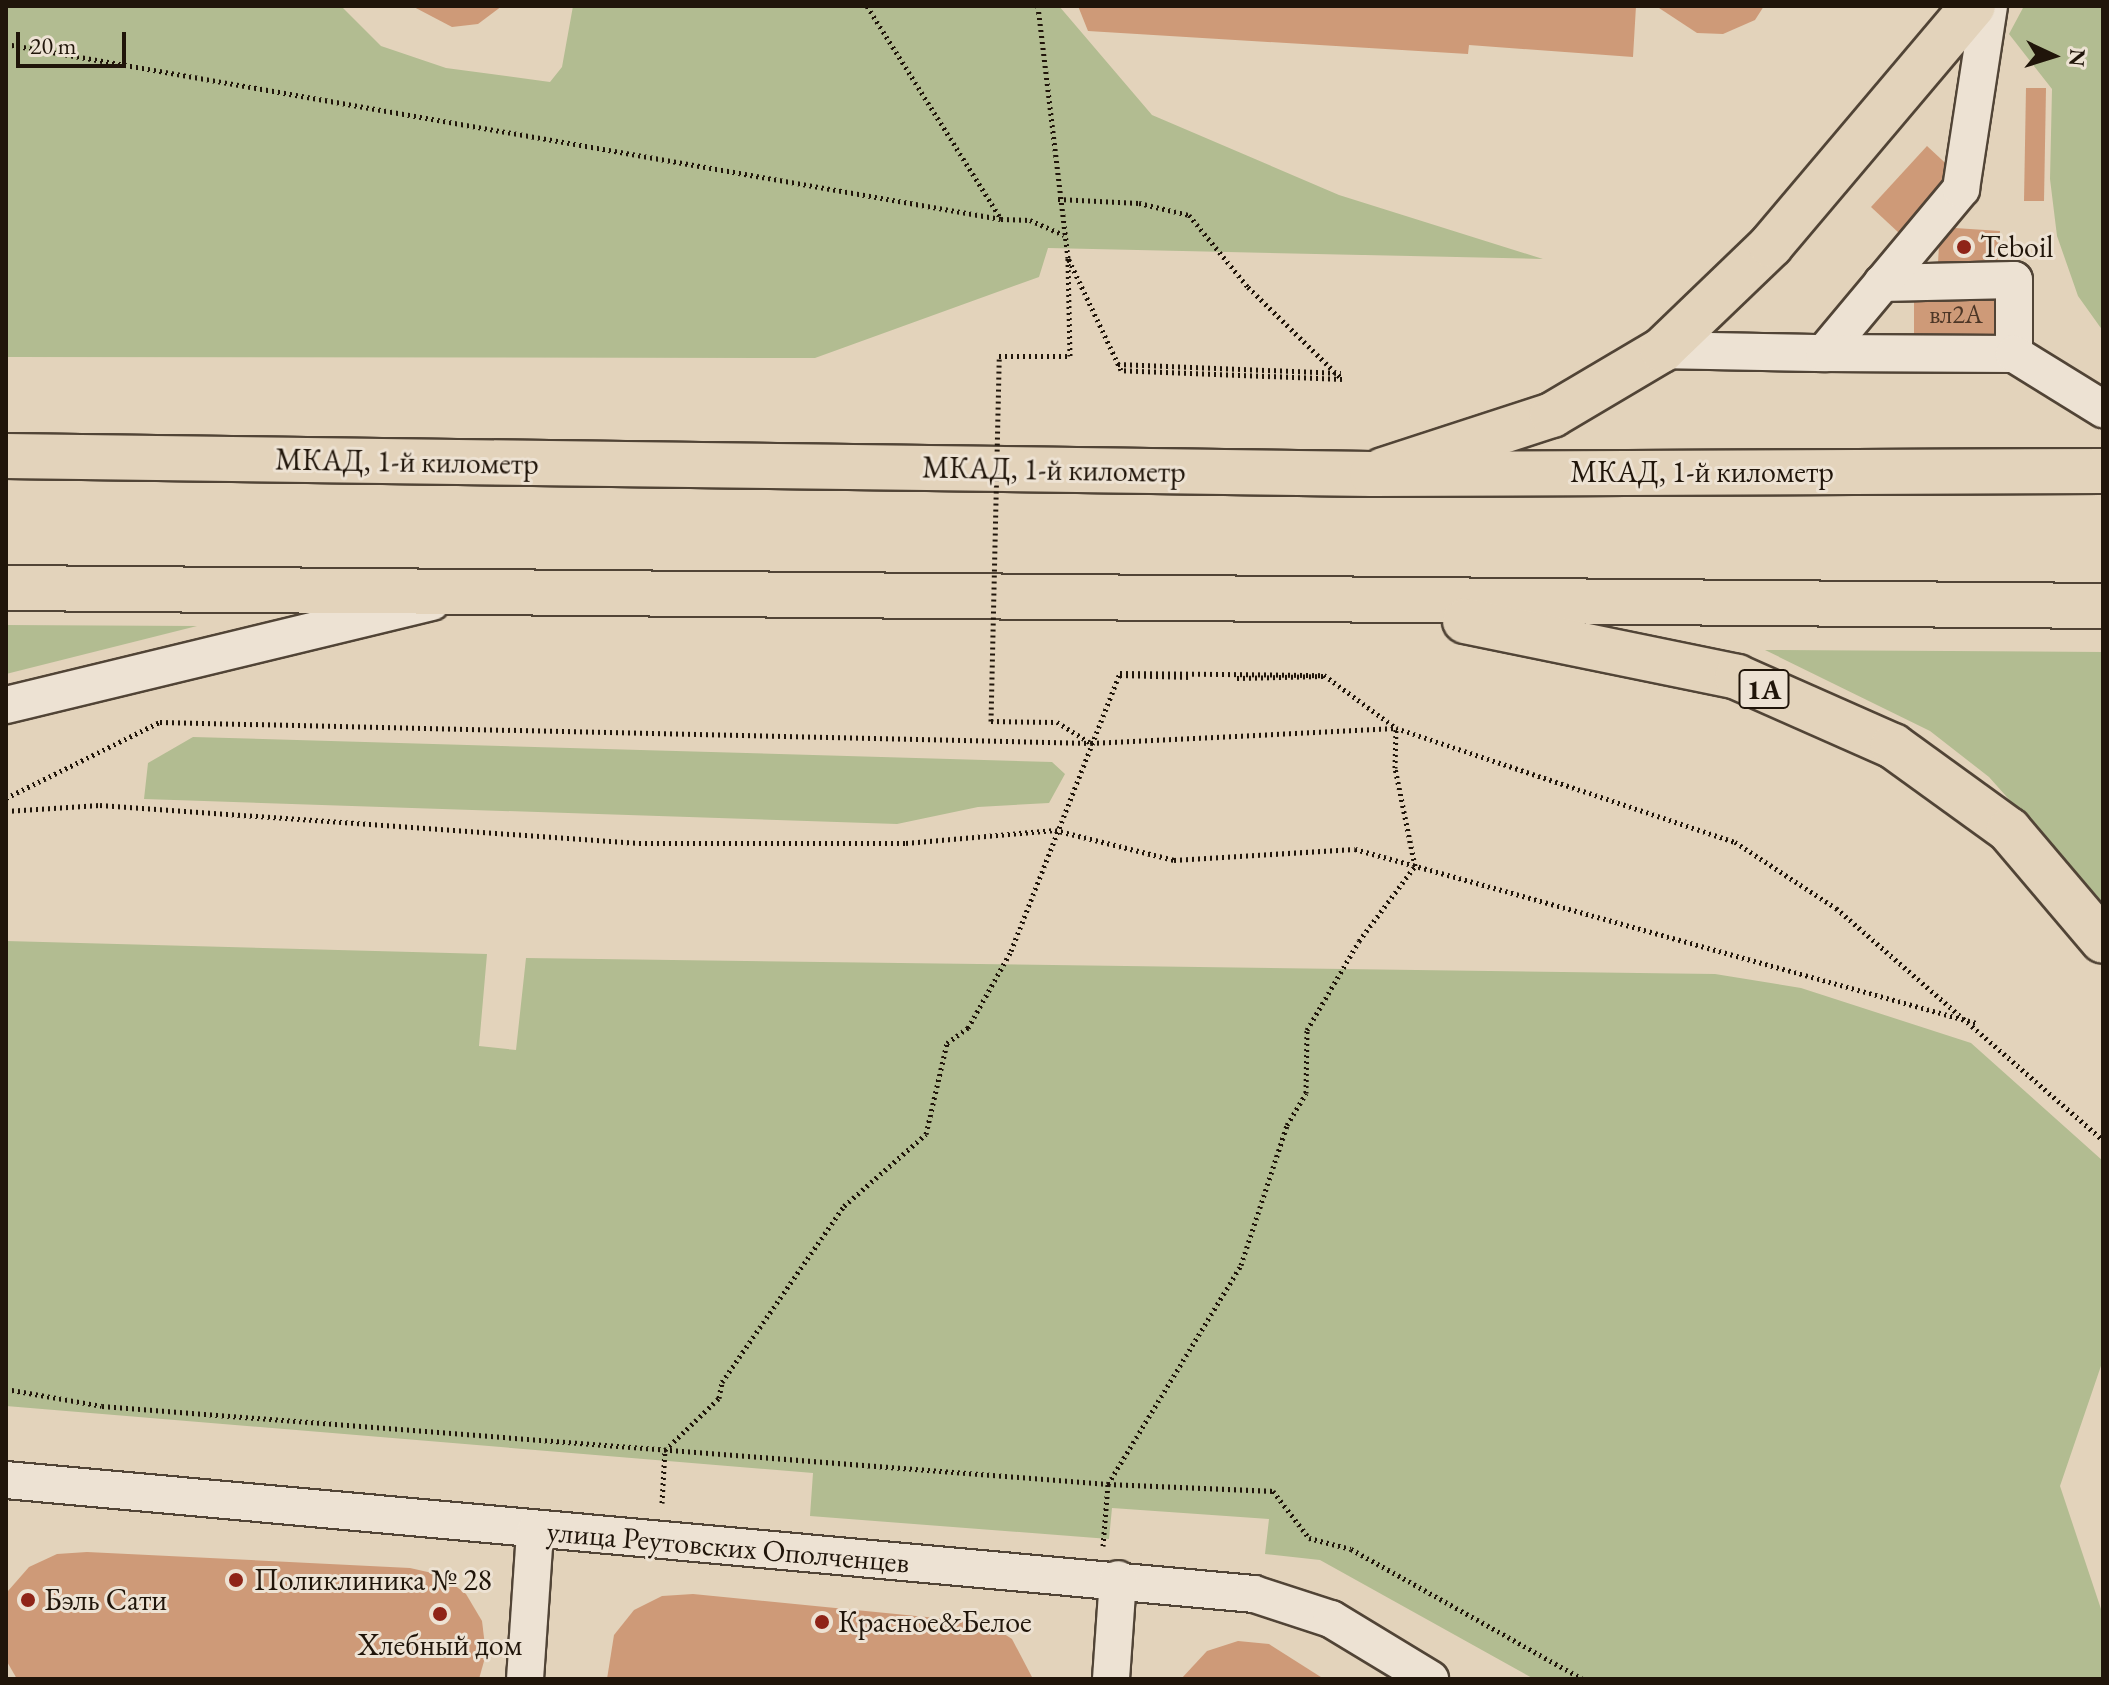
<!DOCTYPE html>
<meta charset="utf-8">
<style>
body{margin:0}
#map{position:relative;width:2109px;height:1685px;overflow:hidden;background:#e3d3bb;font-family:"EB Garamond",serif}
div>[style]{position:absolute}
.green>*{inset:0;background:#b2bc91}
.building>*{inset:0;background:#ce9a78}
.path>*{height:5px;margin-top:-2.5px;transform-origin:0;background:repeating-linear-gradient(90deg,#20150a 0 2px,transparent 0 6px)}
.roads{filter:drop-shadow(2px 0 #514436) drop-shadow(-2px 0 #514436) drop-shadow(0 2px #514436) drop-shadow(0 -2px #514436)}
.minor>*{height:36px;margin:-18px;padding:0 18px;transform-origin:18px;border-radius:18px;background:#ede2d3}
.major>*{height:44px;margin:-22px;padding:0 22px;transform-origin:22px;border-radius:22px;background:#e3d3bb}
.highway>*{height:44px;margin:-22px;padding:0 22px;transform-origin:22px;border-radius:22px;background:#e3d3bb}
.path-bridge>*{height:5px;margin-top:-2.5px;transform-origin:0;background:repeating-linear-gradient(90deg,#20150a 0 2px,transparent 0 6px)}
.dots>*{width:22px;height:22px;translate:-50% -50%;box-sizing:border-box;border:4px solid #ede2d3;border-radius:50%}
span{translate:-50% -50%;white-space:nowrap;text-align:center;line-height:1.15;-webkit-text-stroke:6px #ede2d3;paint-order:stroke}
.number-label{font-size:26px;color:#4c3626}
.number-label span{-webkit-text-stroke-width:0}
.shield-label span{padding:2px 6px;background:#ede2d3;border:2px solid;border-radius:6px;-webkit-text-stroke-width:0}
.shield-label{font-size:28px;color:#20150a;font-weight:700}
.poi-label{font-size:30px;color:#20150a}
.left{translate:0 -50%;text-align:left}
.street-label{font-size:30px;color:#20150a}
.frame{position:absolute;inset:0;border:8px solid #20150a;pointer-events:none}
.north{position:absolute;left:2013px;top:16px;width:80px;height:80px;-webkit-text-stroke:6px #ede2d3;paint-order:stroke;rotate:94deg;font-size:22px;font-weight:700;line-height:32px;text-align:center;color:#20150a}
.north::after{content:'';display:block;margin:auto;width:28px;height:36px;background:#20150a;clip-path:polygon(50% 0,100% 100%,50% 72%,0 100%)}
.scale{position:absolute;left:16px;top:32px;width:110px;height:36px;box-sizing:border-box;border:4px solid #20150a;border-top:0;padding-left:10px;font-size:24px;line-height:28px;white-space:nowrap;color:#20150a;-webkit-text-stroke:6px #ede2d3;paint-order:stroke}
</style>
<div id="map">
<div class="green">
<i style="clip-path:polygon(6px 6px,341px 6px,381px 46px,446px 68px,550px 82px,562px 67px,573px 6px,1059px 6px,1152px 115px,1339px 195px,1543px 259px,1048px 248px,1039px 277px,815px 358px,6px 357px)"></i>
<i style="clip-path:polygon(2024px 6px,2103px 6px,2103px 331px,2078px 296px,2057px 236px,2050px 179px,2052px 89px,2009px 34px)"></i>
<i style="clip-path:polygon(6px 625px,197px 626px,6px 674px)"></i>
<i style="clip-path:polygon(1765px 650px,2103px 652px,2103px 905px,1989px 777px,1930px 731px)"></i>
<i style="clip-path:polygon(193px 737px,1052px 762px,1065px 774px,1049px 803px,978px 807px,897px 824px,144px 799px,148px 763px)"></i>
<i style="clip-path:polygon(6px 941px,487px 954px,479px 1046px,516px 1050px,526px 958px,1715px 974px,1801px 988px,1971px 1043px,2103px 1161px,2103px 1360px,2060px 1486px,2103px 1615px,2103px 1679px,1534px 1679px,1320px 1560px,1265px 1554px,1269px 1519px,1112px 1508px,1109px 1539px,810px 1516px,813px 1473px,6px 1406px)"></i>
</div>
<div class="building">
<i style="clip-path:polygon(412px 6px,502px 6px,478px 24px,452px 27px)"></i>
<i style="clip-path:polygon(1078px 6px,1636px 6px,1633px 57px,1469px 45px,1468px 54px,1088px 31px)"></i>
<i style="clip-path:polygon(1656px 6px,1764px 6px,1755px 20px,1723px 34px,1697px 33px)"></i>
<i style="clip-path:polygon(2026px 88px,2046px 88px,2044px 201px,2024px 201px)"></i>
<i style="clip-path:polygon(1927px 146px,1955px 172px,1899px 233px,1871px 207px)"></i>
<i style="clip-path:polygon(1940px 227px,2000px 231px,1997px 266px,1938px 263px)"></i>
<i style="clip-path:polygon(1997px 292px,1998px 337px,1914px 338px,1914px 293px)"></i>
<i style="clip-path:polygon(87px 1552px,410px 1568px,441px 1575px,466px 1594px,482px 1621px,486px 1654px,479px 1679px,17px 1679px,6px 1660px,8px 1591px,29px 1567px,57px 1554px)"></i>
<i style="clip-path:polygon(693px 1594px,987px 1623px,1012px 1639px,1033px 1679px,607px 1679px,614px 1635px,634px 1610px,662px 1596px)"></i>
<i style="clip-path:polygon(1238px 1641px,1269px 1644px,1324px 1679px,1181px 1679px,1207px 1651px)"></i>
</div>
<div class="path">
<i style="left:867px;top:6px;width:252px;rotate:57.8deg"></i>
<i style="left:1001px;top:219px;width:29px;rotate:2deg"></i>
<i style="left:1030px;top:220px;width:37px;rotate:24deg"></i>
<i style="left:6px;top:44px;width:1010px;rotate:9.98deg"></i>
<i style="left:1058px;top:199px;width:81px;rotate:2.8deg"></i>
<i style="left:1139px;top:203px;width:51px;rotate:13.5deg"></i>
<i style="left:1189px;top:215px;width:93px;rotate:50.7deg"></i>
<i style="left:1248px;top:287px;width:132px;rotate:44.4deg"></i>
<i style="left:1342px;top:379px;width:221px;rotate:-177.7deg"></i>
<i style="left:1121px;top:370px;width:124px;rotate:-115.3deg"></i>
<i style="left:999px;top:356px;width:71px"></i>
<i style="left:1070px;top:356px;width:98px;rotate:-91.2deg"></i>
<i style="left:1068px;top:258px;width:254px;rotate:-96.8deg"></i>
<i style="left:1118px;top:364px;width:223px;rotate:2.3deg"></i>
<i style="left:1120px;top:673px;width:204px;rotate:0.6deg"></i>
<i style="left:1324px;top:675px;width:89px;rotate:36.4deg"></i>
<i style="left:1396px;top:728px;width:358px;rotate:18.6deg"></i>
<i style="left:1735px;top:842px;width:121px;rotate:33.2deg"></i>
<i style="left:1836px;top:908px;width:354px;rotate:41deg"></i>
<i style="left:1120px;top:675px;width:71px;rotate:1.6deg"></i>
<i style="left:1237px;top:678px;width:87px;rotate:-1.3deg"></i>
<i style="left:991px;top:721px;width:66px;rotate:0.9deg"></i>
<i style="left:1057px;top:722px;width:39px;rotate:32deg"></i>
<i style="left:6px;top:798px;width:172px;rotate:-26.3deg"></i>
<i style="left:160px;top:722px;width:931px;rotate:1.29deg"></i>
<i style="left:1091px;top:743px;width:305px;rotate:-2.8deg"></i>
<i style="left:6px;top:811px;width:94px;rotate:-3.7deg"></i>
<i style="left:100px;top:805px;width:540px;rotate:4.03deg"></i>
<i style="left:639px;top:843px;width:267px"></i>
<i style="left:906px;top:843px;width:150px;rotate:-5deg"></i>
<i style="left:1055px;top:830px;width:123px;rotate:14.1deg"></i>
<i style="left:1174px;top:860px;width:181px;rotate:-3.5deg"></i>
<i style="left:1355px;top:849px;width:645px;rotate:15.65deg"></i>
<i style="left:6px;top:1389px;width:97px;rotate:10deg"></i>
<i style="left:102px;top:1406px;width:1009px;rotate:4.43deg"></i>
<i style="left:1108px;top:1484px;width:165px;rotate:2.4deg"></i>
<i style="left:1273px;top:1491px;width:59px;rotate:52.5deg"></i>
<i style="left:1309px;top:1538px;width:43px;rotate:14.7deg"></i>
<i style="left:1351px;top:1549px;width:266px;rotate:29.3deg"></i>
<i style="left:662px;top:1503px;width:53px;rotate:-86.8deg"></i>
<i style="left:665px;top:1450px;width:75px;rotate:-43.9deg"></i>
<i style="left:719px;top:1398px;width:16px;rotate:-79deg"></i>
<i style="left:722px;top:1382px;width:214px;rotate:-55.3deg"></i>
<i style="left:844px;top:1206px;width:109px;rotate:-41.3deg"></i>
<i style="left:926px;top:1134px;width:93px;rotate:-77deg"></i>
<i style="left:947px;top:1043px;width:26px;rotate:-36deg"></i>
<i style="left:968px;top:1028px;width:88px;rotate:-60.8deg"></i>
<i style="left:1011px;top:951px;width:299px;rotate:-68.6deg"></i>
<i style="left:1103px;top:1546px;width:62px;rotate:-85.4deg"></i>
<i style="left:1108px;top:1484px;width:256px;rotate:-58.7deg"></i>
<i style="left:1241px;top:1265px;width:147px;rotate:-71.8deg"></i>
<i style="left:1287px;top:1125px;width:37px;rotate:-59deg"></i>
<i style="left:1306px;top:1093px;width:63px;rotate:-89.1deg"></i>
<i style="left:1307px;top:1030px;width:103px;rotate:-59.7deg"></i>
<i style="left:1359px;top:941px;width:94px;rotate:-53.3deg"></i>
<i style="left:1415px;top:866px;width:100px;rotate:-101.5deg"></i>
<i style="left:1395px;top:768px;width:40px;rotate:-88.6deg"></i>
</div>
<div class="roads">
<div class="minor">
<i style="left:1882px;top:283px;width:132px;rotate:-1.3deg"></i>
<i style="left:2014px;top:280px;width:74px;rotate:90deg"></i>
<i style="left:1662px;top:350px;width:162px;rotate:1.1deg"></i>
<i style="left:1824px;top:353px;width:214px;rotate:-50.1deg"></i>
<i style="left:1961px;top:189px;width:185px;rotate:-81.3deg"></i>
<i style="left:1824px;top:353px;width:190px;rotate:0.3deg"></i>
<i style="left:2014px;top:354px;width:105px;rotate:31.7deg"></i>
<i style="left:6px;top:705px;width:438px;rotate:-13.6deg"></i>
<i style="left:6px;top:1480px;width:1253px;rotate:5.22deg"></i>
<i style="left:1254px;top:1594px;width:81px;rotate:18deg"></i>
<i style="left:1331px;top:1619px;width:116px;rotate:31.2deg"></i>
<i style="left:525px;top:1679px;width:148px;rotate:-86.1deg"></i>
<i style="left:1111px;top:1679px;width:100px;rotate:-86deg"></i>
</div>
<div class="major">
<i style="left:1383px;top:470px;width:178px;rotate:-18deg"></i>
<i style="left:1552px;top:415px;width:128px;rotate:-30.6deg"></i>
<i style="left:1662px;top:350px;width:151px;rotate:-43.9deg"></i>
<i style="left:1771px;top:245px;width:313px;rotate:-49.8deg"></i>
</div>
<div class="highway">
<i style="left:6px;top:456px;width:1366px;rotate:0.75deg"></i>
<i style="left:1372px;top:474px;width:731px;rotate:-0.24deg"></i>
<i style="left:6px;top:588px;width:2097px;rotate:0.49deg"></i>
<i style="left:1465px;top:621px;width:278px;rotate:11.6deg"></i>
<i style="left:1737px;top:677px;width:171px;rotate:23.9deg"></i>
<i style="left:1893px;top:746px;width:143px;rotate:35.9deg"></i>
<i style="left:2009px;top:830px;width:145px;rotate:49.7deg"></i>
</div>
</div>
<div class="path-bridge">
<i style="left:991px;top:721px;width:365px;rotate:-88.7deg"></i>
</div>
<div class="dots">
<i style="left:1964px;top:247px;background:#8f2418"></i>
<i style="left:236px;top:1580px;background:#8f2418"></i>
<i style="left:28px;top:1600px;background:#8f2418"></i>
<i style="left:440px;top:1614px;background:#8f2418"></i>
<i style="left:822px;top:1622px;background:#8f2418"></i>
</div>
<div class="number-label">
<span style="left:1956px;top:315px">вл2А</span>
</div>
<div class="shield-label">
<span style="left:1764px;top:689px">1A</span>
</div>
<div class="poi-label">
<span class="left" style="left:1980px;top:247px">Teboil</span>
<span class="left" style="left:254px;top:1580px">Поликлиника № 28</span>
<span class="left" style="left:44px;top:1600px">Бэль Сати</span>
<span class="left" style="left:838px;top:1622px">Красное&amp;Белое</span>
<span style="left:440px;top:1645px">Хлебный дом</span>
</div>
<div class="street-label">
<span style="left:407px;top:462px;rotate:1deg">МКАД, 1-й километр</span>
<span style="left:1054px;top:470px;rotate:1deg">МКАД, 1-й километр</span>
<span style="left:1702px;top:472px">МКАД, 1-й километр</span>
<span style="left:728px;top:1547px;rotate:5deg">улица Реутовских Ополченцев</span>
</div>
<div class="frame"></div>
<div class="north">N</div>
<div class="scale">20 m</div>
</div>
